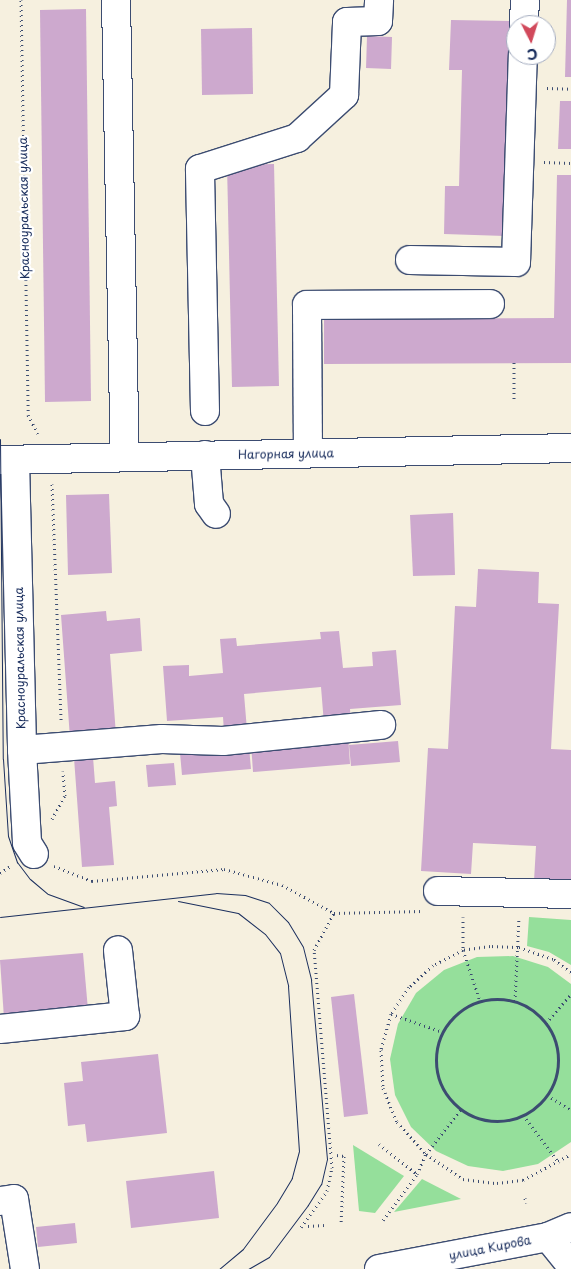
<!DOCTYPE html>
<meta charset="utf-8">
<style>
body{margin:0}
#map{position:relative;width:571px;height:1269px;overflow:hidden;background:#f6f0df;font-family:"Playpen Sans",sans-serif}
div>[style]{position:absolute}
.green>*{inset:0;background:#95df9b}
.building>*{inset:0;background:#cda9ce}
.path>*{height:3px;margin-top:-1.5px;transform-origin:0;background:repeating-linear-gradient(90deg,#3c4c71 0 1px,transparent 0 5px)}
.path>.ring{margin:-1.5px;padding:0;box-sizing:content-box;background:none;border:3px solid #3c4c71;border-radius:50%}
.roads{filter:drop-shadow(1px 0 #3c4c71) drop-shadow(-1px 0 #3c4c71) drop-shadow(0 1px #3c4c71) drop-shadow(0 -1px #3c4c71)}
.minor>*{height:28px;margin:-14px;padding:0 14px;transform-origin:14px;border-radius:14px;background:#fff}
.tram>*{height:1px;margin:-0.5px;padding:0 0.5px;transform-origin:0.5px;border-radius:0.5px;background:#1b2f5e}
span{translate:-50% -50%;white-space:nowrap;text-align:center;line-height:1.15;-webkit-text-stroke:4.5px #fff;paint-order:stroke}
.street-label{font-size:12px;color:#1b2f5e}
.north{position:absolute;left:506px;top:15px;width:50px;height:50px;box-sizing:border-box;background:#fff;border:1px solid #a4acbf;border-radius:50%;rotate:175deg;font-size:14px;font-weight:700;line-height:20px;text-align:center;color:#1b2f5e}
.north::after{content:'';display:block;margin:auto;width:18px;height:22px;background:#d1495b;clip-path:polygon(50% 0,100% 100%,50% 72%,0 100%)}
</style>
<div id="map">
<div class="green">
<i style="clip-path:polygon(529px 917px,571px 920px,571px 965px,549px 952px,527px 946px)"></i>
<i style="clip-path:polygon(513px 956px,548px 967px,571px 984px,571px 1142px,538px 1164px,503px 1171px,468px 1166px,436px 1151px,411px 1127px,395px 1095px,390px 1059px,398px 1024px,416px 993px,444px 970px,477px 957px)"></i>
<i style="clip-path:polygon(353px 1145px,404px 1176px,375px 1213px,359px 1211px)"></i>
<i style="clip-path:polygon(422px 1179px,461px 1199px,394px 1212px)"></i>
</div>
<div class="building">
<i style="clip-path:polygon(567px 0,571px 0,571px 77px,565px 77px)"></i>
<i style="clip-path:polygon(86px 9px,91px 401px,45px 402px,40px 10px)"></i>
<i style="clip-path:polygon(451px 20px,512px 21px,505px 236px,444px 234px,445px 186px,459px 186px,462px 70px,449px 70px)"></i>
<i style="clip-path:polygon(252px 28px,253px 94px,202px 95px,201px 29px)"></i>
<i style="clip-path:polygon(367px 36px,392px 37px,391px 69px,366px 68px)"></i>
<i style="clip-path:polygon(560px 101px,571px 101px,571px 149px,558px 149px)"></i>
<i style="clip-path:polygon(274px 164px,279px 386px,232px 387px,227px 165px)"></i>
<i style="clip-path:polygon(557px 175px,571px 175px,571px 363px,324px 364px,324px 319px,554px 318px)"></i>
<i style="clip-path:polygon(109px 494px,112px 573px,68px 575px,66px 495px)"></i>
<i style="clip-path:polygon(453px 513px,455px 575px,413px 576px,410px 515px)"></i>
<i style="clip-path:polygon(478px 569px,539px 572px,538px 603px,559px 604px,551px 749px,571px 750px,571px 883px,534px 881px,536px 846px,473px 843px,471px 874px,421px 871px,428px 748px,448px 749px,455px 606px,476px 607px)"></i>
<i style="clip-path:polygon(106px 611px,107px 621px,140px 618px,142px 651px,110px 654px,116px 735px,70px 738px,61px 615px)"></i>
<i style="clip-path:polygon(339px 631px,343px 668px,373px 666px,372px 652px,396px 650px,401px 705px,350px 709px,351px 722px,324px 724px,321px 687px,244px 694px,247px 730px,224px 732px,223px 717px,167px 721px,163px 666px,189px 665px,189px 676px,223px 673px,220px 639px,236px 638px,237px 646px,321px 639px,320px 632px)"></i>
<i style="clip-path:polygon(348px 735px,350px 764px,253px 772px,251px 743px)"></i>
<i style="clip-path:polygon(398px 741px,400px 762px,351px 766px,349px 745px)"></i>
<i style="clip-path:polygon(249px 747px,251px 769px,182px 775px,180px 753px)"></i>
<i style="clip-path:polygon(93px 757px,95px 783px,115px 781px,117px 806px,109px 807px,114px 865px,82px 867px,74px 758px)"></i>
<i style="clip-path:polygon(174px 763px,176px 785px,148px 787px,146px 765px)"></i>
<i style="clip-path:polygon(83px 953px,88px 1010px,4px 1018px,0 960px)"></i>
<i style="clip-path:polygon(354px 994px,368px 1114px,344px 1117px,331px 997px)"></i>
<i style="clip-path:polygon(158px 1054px,167px 1133px,87px 1142px,85px 1124px,68px 1126px,64px 1083px,83px 1081px,81px 1062px)"></i>
<i style="clip-path:polygon(214px 1171px,219px 1218px,131px 1228px,126px 1181px)"></i>
<i style="clip-path:polygon(75px 1223px,77px 1243px,38px 1247px,36px 1227px)"></i>
</div>
<div class="path">
<i style="left:21px;top:0;width:415px;rotate:89deg"></i>
<i style="left:28px;top:415px;width:21px;rotate:62deg"></i>
<i style="left:547px;top:88px;width:24px;rotate:2deg"></i>
<i style="left:544px;top:162px;width:27px;rotate:2deg"></i>
<i style="left:514px;top:362px;width:39px;rotate:90deg"></i>
<i style="left:52px;top:484px;width:238px;rotate:87.8deg"></i>
<i style="left:52px;top:819px;width:26px;rotate:-61deg"></i>
<i style="left:65px;top:796px;width:25px;rotate:-95deg"></i>
<i style="left:54px;top:866px;width:41px;rotate:21.5deg"></i>
<i style="left:92px;top:881px;width:133px;rotate:-5.2deg"></i>
<i style="left:224px;top:869px;width:60px;rotate:15.4deg"></i>
<i style="left:282px;top:885px;width:59px;rotate:28.3deg"></i>
<i style="left:334px;top:913px;width:89px;rotate:-1.3deg"></i>
<i style="left:0;top:873px;width:14px;rotate:-34deg"></i>
<i style="left:463px;top:917px;width:33px;rotate:90deg"></i>
<i style="left:463px;top:950px;width:54px;rotate:71.6deg"></i>
<i style="left:571px;top:972px;width:22px;rotate:-144deg"></i>
<i style="left:553px;top:959px;width:37px;rotate:-161deg"></i>
<i style="left:518px;top:947px;width:28px;rotate:-178deg"></i>
<i style="left:490px;top:946px;width:27px;rotate:172deg"></i>
<i style="left:463px;top:950px;width:34px;rotate:153deg"></i>
<i style="left:433px;top:965px;width:33px;rotate:137deg"></i>
<i style="left:409px;top:987px;width:32px;rotate:124deg"></i>
<i style="left:391px;top:1014px;width:37px;rotate:106deg"></i>
<i style="left:381px;top:1050px;width:38px;rotate:87deg"></i>
<i style="left:383px;top:1088px;width:37px;rotate:68deg"></i>
<i style="left:397px;top:1122px;width:43px;rotate:47.8deg"></i>
<i style="left:426px;top:1154px;width:45px;rotate:34deg"></i>
<i style="left:463px;top:1179px;width:34px;rotate:7deg"></i>
<i style="left:497px;top:1183px;width:26px;rotate:-7deg"></i>
<i style="left:523px;top:1180px;width:55px;rotate:-28.4deg"></i>
<i class="ring" style="left:436px;top:999px;width:119px;height:119px"></i>
<i style="left:515px;top:1001px;width:84px;rotate:-87.3deg"></i>
<i style="left:391px;top:1014px;width:55px;rotate:19.1deg"></i>
<i style="left:546px;top:1023px;width:38px;rotate:-49deg"></i>
<i style="left:547px;top:1095px;width:28px;rotate:32deg"></i>
<i style="left:523px;top:1115px;width:60px;rotate:53.1deg"></i>
<i style="left:379px;top:1144px;width:48px;rotate:38.3deg"></i>
<i style="left:337px;top:1155px;width:7px;rotate:8deg"></i>
<i style="left:344px;top:1156px;width:68px;rotate:92.5deg"></i>
<i style="left:525px;top:1198px;width:5px;rotate:79deg"></i>
<i style="left:383px;top:1220px;width:57px;rotate:-53.5deg"></i>
<i style="left:417px;top:1174px;width:22px;rotate:-66deg"></i>
<i style="left:426px;top:1154px;width:57px;rotate:-52.1deg"></i>
<i style="left:308px;top:1226px;width:16px;rotate:-4deg"></i>
<i style="left:301px;top:1227px;width:44px;rotate:-54.2deg"></i>
<i style="left:327px;top:1191px;width:24px;rotate:-78deg"></i>
<i style="left:332px;top:1168px;width:219px;rotate:-94.7deg"></i>
<i style="left:314px;top:950px;width:42px;rotate:-61.6deg"></i>
</div>
<div class="roads">
<div class="minor">
<i style="left:116px;top:0;width:457px;rotate:88.9deg"></i>
<i style="left:524px;top:25px;width:25px;rotate:-88deg"></i>
<i style="left:410px;top:260px;width:106px;rotate:1.1deg"></i>
<i style="left:516px;top:262px;width:207px;rotate:-88.1deg"></i>
<i style="left:205px;top:411px;width:242px;rotate:-91.2deg"></i>
<i style="left:200px;top:169px;width:102px;rotate:-17.7deg"></i>
<i style="left:297px;top:138px;width:64px;rotate:-42.5deg"></i>
<i style="left:344px;top:95px;width:73px;rotate:-87.6deg"></i>
<i style="left:347px;top:22px;width:31px;rotate:-2deg"></i>
<i style="left:378px;top:21px;width:21px;rotate:-87deg"></i>
<i style="left:308px;top:453px;width:148px;rotate:-90.4deg"></i>
<i style="left:307px;top:305px;width:183px;rotate:-0.3deg"></i>
<i style="left:205px;top:455px;width:49px;rotate:85.3deg"></i>
<i style="left:209px;top:504px;width:12px;rotate:55deg"></i>
<i style="left:0;top:460px;width:571px;rotate:-1.2deg"></i>
<i style="left:15px;top:460px;width:290px;rotate:88.6deg"></i>
<i style="left:22px;top:750px;width:93px;rotate:86.9deg"></i>
<i style="left:27px;top:843px;width:13px;rotate:58deg"></i>
<i style="left:22px;top:750px;width:140px;rotate:-4.5deg"></i>
<i style="left:162px;top:739px;width:61px;rotate:1.9deg"></i>
<i style="left:223px;top:741px;width:159px;rotate:-5.8deg"></i>
<i style="left:438px;top:891px;width:133px;rotate:1.3deg"></i>
<i style="left:0;top:1029px;width:126px;rotate:-5.9deg"></i>
<i style="left:125px;top:1016px;width:66px;rotate:-96.1deg"></i>
<i style="left:0;top:1201px;width:14px;rotate:-8deg"></i>
<i style="left:14px;top:1199px;width:71px;rotate:81.1deg"></i>
<i style="left:548px;top:1237px;width:36px;rotate:51deg"></i>
<i style="left:379px;top:1269px;width:172px;rotate:-10.7deg"></i>
<i style="left:548px;top:1237px;width:25px;rotate:-23deg"></i>
</div>
</div>
<div class="tram">
<i style="left:0;top:439px;width:320px;rotate:89.5deg"></i>
<i style="left:3px;top:759px;width:77px;rotate:86.3deg"></i>
<i style="left:8px;top:836px;width:28px;rotate:71deg"></i>
<i style="left:17px;top:862px;width:21px;rotate:53deg"></i>
<i style="left:30px;top:879px;width:23px;rotate:40deg"></i>
<i style="left:48px;top:894px;width:38px;rotate:20deg"></i>
<i style="left:178px;top:901px;width:61px;rotate:11.3deg"></i>
<i style="left:238px;top:913px;width:34px;rotate:38deg"></i>
<i style="left:265px;top:934px;width:24px;rotate:52deg"></i>
<i style="left:280px;top:953px;width:34px;rotate:76deg"></i>
<i style="left:288px;top:986px;width:165px;rotate:86.2deg"></i>
<i style="left:299px;top:1151px;width:28px;rotate:105deg"></i>
<i style="left:292px;top:1178px;width:29px;rotate:121deg"></i>
<i style="left:277px;top:1203px;width:57px;rotate:126.5deg"></i>
<i style="left:243px;top:1249px;width:31px;rotate:140deg"></i>
<i style="left:0;top:917px;width:217px;rotate:-6.3deg"></i>
<i style="left:216px;top:893px;width:29px;rotate:4deg"></i>
<i style="left:245px;top:895px;width:25px;rotate:18deg"></i>
<i style="left:269px;top:903px;width:27px;rotate:45deg"></i>
<i style="left:288px;top:922px;width:29px;rotate:59deg"></i>
<i style="left:303px;top:947px;width:34px;rotate:76deg"></i>
<i style="left:311px;top:980px;width:180px;rotate:84.9deg"></i>
<i style="left:327px;top:1159px;width:26px;rotate:103deg"></i>
<i style="left:321px;top:1184px;width:25px;rotate:122deg"></i>
<i style="left:308px;top:1205px;width:65px;rotate:126.9deg"></i>
<i style="left:269px;top:1257px;width:24px;rotate:150deg"></i>
</div>
<div class="street-label">
<span style="left:24px;top:208px;rotate:-91deg">Красноуральская улица</span>
<span style="left:286px;top:454px;rotate:-1deg">Нагорная улица</span>
<span style="left:20px;top:658px;rotate:-91deg">Красноуральская улица</span>
<span style="left:490px;top:1248px;rotate:-11deg">улица Кирова</span>
</div>
<div class="north">С</div>
</div>
